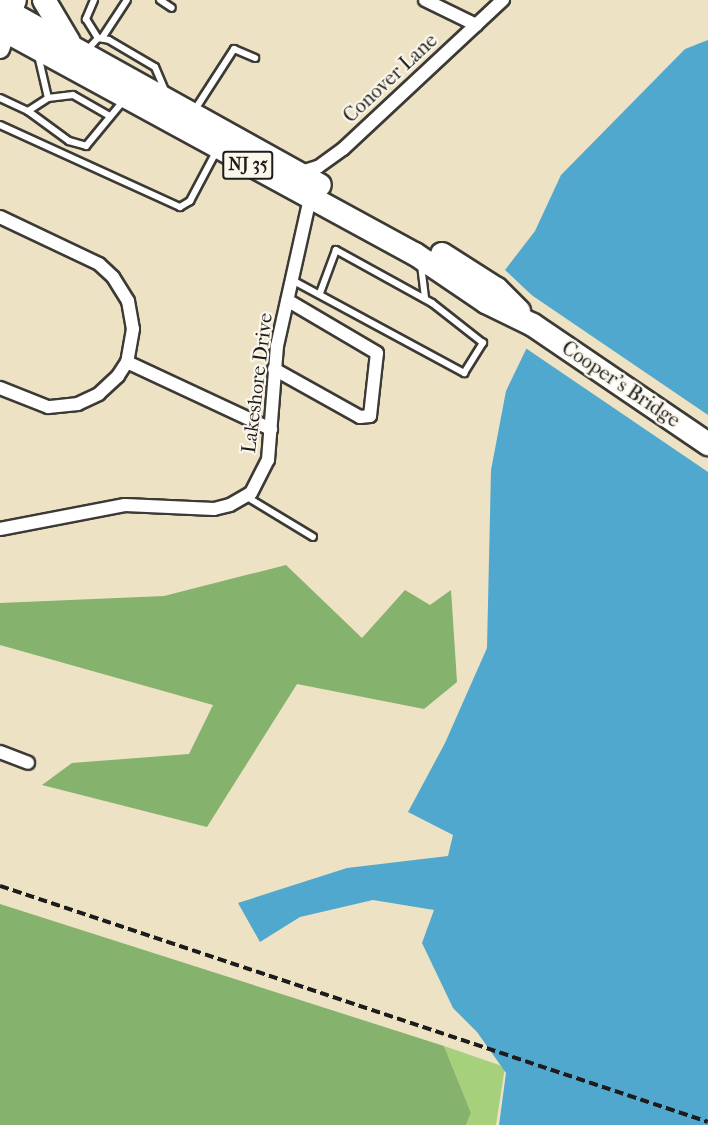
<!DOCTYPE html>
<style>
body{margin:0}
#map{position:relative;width:708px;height:1125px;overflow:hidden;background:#eee2c4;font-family:"IM FELL French Canon",serif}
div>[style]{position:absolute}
.green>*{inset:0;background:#a7d07c}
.forest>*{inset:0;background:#85b26c}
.water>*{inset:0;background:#51a8ce}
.pier>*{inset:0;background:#eee2c4}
.roads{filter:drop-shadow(2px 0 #3c3a35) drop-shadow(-2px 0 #3c3a35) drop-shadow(0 2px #3c3a35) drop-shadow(0 -2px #3c3a35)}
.lane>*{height:6px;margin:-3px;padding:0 3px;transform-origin:3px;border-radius:3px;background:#fff}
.street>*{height:12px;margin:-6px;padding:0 6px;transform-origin:6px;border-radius:6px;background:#fff}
.secondary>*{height:18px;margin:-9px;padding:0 9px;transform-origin:9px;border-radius:9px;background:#fff}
.highway>*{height:22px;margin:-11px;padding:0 11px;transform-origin:11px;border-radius:11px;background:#fff}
.rail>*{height:4px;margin-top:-2px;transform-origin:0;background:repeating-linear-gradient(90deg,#1c1c1c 0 9px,transparent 0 13.5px)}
span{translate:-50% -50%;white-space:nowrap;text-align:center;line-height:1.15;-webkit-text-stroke:4.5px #fbf7ec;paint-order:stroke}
.shield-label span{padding:2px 4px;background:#fbf7ec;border:2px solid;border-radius:4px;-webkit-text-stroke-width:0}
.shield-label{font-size:18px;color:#1c1c1c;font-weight:700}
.street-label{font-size:20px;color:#1c1c1c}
</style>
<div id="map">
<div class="green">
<i style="clip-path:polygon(444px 1046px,505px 1067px,496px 1125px,466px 1125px,471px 1113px)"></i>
</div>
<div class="forest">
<i style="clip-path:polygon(286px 565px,362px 638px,405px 590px,430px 605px,451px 590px,457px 682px,424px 709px,297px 684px,207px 827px,42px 785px,72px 763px,189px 754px,213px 705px,0 645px,0 603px,164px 596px)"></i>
<i style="clip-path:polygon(0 904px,444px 1046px,471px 1113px,466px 1125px,0 1125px)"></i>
</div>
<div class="water">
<i style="clip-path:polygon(708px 40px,708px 1125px,499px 1125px,506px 1073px,477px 1032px,453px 1008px,422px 943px,434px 910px,373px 900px,300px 917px,260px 942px,238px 903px,347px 868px,448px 856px,453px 835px,408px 812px,445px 743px,487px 648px,491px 470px,506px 391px,531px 339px,540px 303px,505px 270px,535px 231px,561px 175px,685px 49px)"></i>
</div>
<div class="pier">
<i style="clip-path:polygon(527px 292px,708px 415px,708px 472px,524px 347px,537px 304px)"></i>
</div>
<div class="roads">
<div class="lane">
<i style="left:94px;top:0;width:21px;rotate:113deg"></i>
<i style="left:86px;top:19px;width:22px;rotate:58deg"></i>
<i style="left:160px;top:0;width:14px;rotate:34deg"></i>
<i style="left:102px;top:38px;width:45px;rotate:-56.7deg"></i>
<i style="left:87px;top:50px;width:16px;rotate:-47deg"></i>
<i style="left:98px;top:38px;width:11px;rotate:10deg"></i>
<i style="left:109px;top:40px;width:53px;rotate:30.4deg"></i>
<i style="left:155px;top:67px;width:26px;rotate:67deg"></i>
<i style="left:38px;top:55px;width:44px;rotate:76.9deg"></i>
<i style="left:0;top:98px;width:31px;rotate:25deg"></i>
<i style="left:28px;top:111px;width:24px;rotate:-33deg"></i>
<i style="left:48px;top:98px;width:25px;rotate:-7deg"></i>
<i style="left:73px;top:95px;width:40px;rotate:29.7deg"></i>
<i style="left:28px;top:111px;width:51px;rotate:36.2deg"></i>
<i style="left:69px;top:141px;width:18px;rotate:16deg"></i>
<i style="left:86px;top:146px;width:60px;rotate:-50.4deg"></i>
<i style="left:194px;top:111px;width:74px;rotate:-57.2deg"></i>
<i style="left:234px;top:49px;width:23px;rotate:23deg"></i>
<i style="left:0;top:125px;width:198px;rotate:24.5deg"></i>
<i style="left:180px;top:207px;width:12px;rotate:-31deg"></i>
<i style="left:190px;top:201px;width:58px;rotate:-62.1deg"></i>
<i style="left:421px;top:265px;width:34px;rotate:83deg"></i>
<i style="left:292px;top:280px;width:196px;rotate:28.4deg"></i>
<i style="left:464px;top:373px;width:36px;rotate:-58deg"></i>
<i style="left:483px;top:343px;width:65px;rotate:-141.9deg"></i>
<i style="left:432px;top:303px;width:110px;rotate:-151.1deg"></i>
<i style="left:336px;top:250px;width:46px;rotate:110.4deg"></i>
<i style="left:247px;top:497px;width:77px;rotate:31.2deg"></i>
</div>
<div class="street">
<i style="left:425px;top:0;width:57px;rotate:26.1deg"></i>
<i style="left:298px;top:173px;width:21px;rotate:-17deg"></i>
<i style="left:318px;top:167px;width:31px;rotate:-36deg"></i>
<i style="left:343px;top:149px;width:219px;rotate:-43deg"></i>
<i style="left:0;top:217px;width:110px;rotate:25.4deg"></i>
<i style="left:99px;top:264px;width:19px;rotate:43deg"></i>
<i style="left:113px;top:277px;width:28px;rotate:58deg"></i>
<i style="left:128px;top:301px;width:28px;rotate:80deg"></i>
<i style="left:133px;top:329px;width:34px;rotate:100deg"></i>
<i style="left:127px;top:362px;width:17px;rotate:123deg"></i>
<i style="left:118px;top:376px;width:26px;rotate:137deg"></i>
<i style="left:99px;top:394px;width:23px;rotate:155deg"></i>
<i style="left:78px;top:404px;width:30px;rotate:174deg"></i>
<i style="left:48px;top:407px;width:52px;rotate:-158.4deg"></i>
<i style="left:127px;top:362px;width:159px;rotate:25deg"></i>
<i style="left:274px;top:369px;width:98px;rotate:29.2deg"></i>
<i style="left:360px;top:417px;width:10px;rotate:-6deg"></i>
<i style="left:370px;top:416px;width:63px;rotate:-83.7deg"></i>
<i style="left:377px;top:353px;width:104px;rotate:-149.5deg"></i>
<i style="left:0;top:529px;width:127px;rotate:-10.9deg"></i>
<i style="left:125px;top:505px;width:89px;rotate:2.6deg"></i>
<i style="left:214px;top:509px;width:16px;rotate:-14deg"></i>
<i style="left:230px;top:505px;width:24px;rotate:-30deg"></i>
<i style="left:251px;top:493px;width:37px;rotate:-63deg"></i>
<i style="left:268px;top:460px;width:114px;rotate:-85.5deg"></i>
<i style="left:277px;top:346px;width:152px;rotate:-77.4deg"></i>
<i style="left:0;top:752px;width:30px;rotate:21deg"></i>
</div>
<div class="secondary">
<i style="left:0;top:49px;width:52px;rotate:-70.9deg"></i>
</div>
<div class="highway">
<i style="left:44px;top:0;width:49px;rotate:59.2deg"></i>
<i style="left:0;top:7px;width:366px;rotate:29.1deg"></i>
<i style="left:0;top:28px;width:473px;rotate:28.6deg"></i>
<i style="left:415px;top:254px;width:86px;rotate:34.1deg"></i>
<i style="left:486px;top:302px;width:52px;rotate:26.1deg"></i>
<i style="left:533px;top:325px;width:212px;rotate:34.2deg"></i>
<i style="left:442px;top:254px;width:65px;rotate:32.5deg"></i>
<i style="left:497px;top:289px;width:31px;rotate:45deg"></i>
</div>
</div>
<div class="rail">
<i style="left:0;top:886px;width:746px;rotate:18.43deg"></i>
</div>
<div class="shield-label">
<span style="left:248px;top:165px">NJ 35</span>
</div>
<div class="street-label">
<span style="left:390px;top:78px;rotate:-43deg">Conover Lane</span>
<span style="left:257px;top:383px;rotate:-83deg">Lakeshore Drive</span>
<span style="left:621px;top:384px;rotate:34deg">Cooper's Bridge</span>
</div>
</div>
